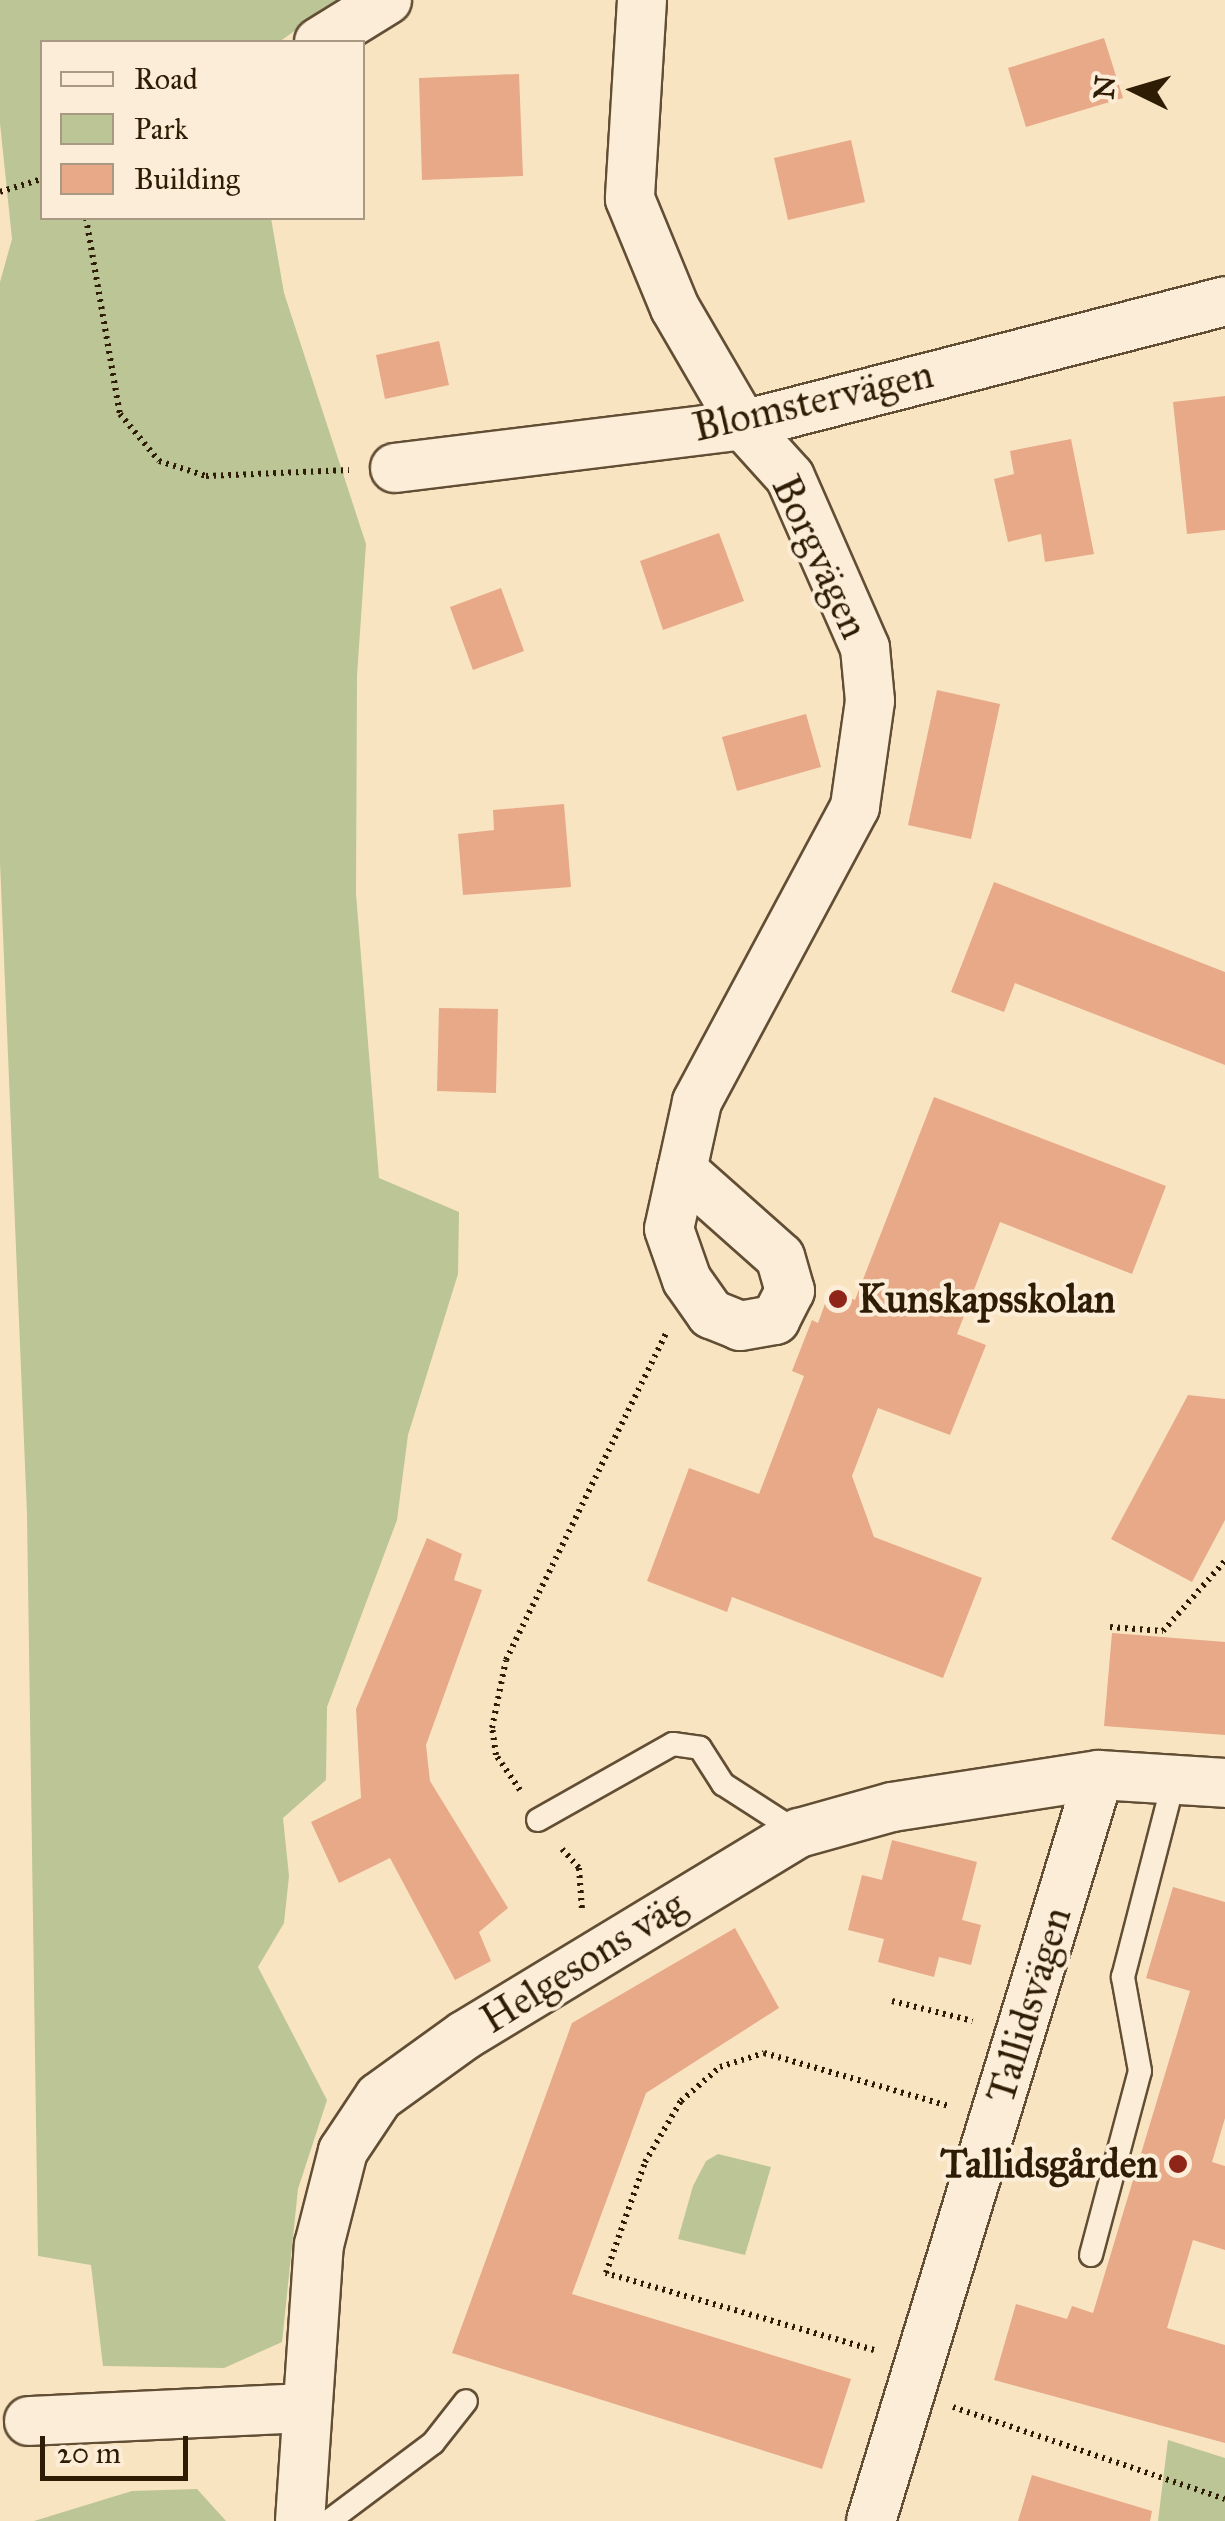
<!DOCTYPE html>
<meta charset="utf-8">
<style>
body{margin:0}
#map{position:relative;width:1225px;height:2521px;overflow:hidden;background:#f9e4c2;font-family:"IM FELL Great Primer",serif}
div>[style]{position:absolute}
.green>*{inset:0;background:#bbc595}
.building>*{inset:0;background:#e7a988}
.path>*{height:6px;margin-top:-3px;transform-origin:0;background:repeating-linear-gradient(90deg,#2f1c05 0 2.5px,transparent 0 7.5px)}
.roads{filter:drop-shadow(2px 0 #624e34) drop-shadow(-2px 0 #624e34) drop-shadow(0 2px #624e34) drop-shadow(0 -2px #624e34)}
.service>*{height:22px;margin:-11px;padding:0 11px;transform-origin:11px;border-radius:11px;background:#fbedd7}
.minor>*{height:48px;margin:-24px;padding:0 24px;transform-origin:24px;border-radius:24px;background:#fbedd7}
.dots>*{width:28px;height:28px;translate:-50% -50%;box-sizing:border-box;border:5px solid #fbedd7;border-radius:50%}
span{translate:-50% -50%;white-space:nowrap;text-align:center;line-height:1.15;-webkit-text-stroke:8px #fbedd7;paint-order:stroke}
.street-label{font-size:40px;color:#2f1c05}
.poi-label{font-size:40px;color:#2f1c05;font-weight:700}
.left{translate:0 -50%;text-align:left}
.right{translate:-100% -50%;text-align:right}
.legend{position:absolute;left:40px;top:40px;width:325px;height:180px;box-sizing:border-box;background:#fbedd7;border:2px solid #a99983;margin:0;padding:12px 18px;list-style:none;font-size:30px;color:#2f1c05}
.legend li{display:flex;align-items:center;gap:20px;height:50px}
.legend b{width:50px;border:2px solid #a99983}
.north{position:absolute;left:1085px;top:40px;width:100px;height:100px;-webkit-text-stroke:8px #fbedd7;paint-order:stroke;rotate:275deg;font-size:28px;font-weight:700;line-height:40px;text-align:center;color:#2f1c05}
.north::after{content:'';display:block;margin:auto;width:35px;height:45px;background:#2f1c05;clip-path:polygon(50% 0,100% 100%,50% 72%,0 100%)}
.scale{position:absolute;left:40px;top:2436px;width:148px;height:45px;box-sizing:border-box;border:5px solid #2f1c05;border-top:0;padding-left:12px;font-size:30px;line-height:35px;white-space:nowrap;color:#2f1c05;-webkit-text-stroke:8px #fbedd7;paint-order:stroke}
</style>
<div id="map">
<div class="green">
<i style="clip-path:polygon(0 0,338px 0,279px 42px,42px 42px,42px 218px,271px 218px,284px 293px,366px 544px,357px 676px,356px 894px,379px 1178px,459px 1212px,458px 1274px,408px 1435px,397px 1520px,327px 1707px,326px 1780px,283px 1818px,289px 1876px,284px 1923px,258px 1967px,327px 2100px,298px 2189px,282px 2342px,224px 2368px,103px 2366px,91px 2265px,38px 2256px,27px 1514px,0 862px,0 282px,12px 239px,0 123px)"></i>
<i style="clip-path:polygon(718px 2154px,771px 2167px,745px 2255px,678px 2239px,693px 2186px,706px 2161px)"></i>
<i style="clip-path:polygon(1168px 2440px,1225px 2458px,1225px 2521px,1158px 2521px)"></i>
<i style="clip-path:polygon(197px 2489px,226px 2521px,34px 2521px,132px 2491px)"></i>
</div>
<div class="building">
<i style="clip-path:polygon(1104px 38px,1123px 98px,1026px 127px,1008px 68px)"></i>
<i style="clip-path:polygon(519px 74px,523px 176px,422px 180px,419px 78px)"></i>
<i style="clip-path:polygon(851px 140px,865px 202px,788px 220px,774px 158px)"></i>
<i style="clip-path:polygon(439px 341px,449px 385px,385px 399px,376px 355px)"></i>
<i style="clip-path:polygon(1225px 396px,1225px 530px,1187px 534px,1173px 402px)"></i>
<i style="clip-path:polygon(1071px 439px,1094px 554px,1045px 562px,1041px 534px,1008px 542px,994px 479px,1014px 474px,1010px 451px)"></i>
<i style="clip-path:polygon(719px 533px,744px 601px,663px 630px,640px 561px)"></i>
<i style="clip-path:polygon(501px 588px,524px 651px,473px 670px,450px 607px)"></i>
<i style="clip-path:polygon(937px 690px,1000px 704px,971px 839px,908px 825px)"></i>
<i style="clip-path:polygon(806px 714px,821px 767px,737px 791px,722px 737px)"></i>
<i style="clip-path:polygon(564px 804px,571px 887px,463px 895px,458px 834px,494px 830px,493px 810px)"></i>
<i style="clip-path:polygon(994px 882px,1225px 972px,1225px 1065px,1015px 983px,1004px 1012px,951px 992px)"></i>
<i style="clip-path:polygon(439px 1008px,498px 1009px,496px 1093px,437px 1091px)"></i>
<i style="clip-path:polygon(934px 1097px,1166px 1186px,1132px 1274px,1000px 1222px,957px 1334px,986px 1345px,950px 1435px,878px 1408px,852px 1476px,874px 1537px,982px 1578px,943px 1678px,732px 1597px,727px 1612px,647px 1581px,689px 1468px,759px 1494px,804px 1376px,792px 1371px,812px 1320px,818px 1323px,830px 1290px,855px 1300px)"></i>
<i style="clip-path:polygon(1188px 1395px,1225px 1399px,1225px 1520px,1192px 1582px,1111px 1539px)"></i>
<i style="clip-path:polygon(427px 1538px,462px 1554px,454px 1580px,482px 1590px,426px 1745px,430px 1781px,508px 1908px,479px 1932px,491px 1961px,455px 1980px,390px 1858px,339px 1883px,311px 1822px,361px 1798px,356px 1709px)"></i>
<i style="clip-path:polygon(1112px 1633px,1225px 1642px,1225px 1735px,1104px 1726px)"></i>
<i style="clip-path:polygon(892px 1840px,977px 1862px,962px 1920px,981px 1925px,971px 1965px,939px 1957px,934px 1977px,878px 1962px,884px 1939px,848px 1930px,862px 1875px,882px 1880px)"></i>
<i style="clip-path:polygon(1173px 1887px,1225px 1902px,1225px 2118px,1212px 2162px,1225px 2166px,1225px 2250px,1193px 2240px,1167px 2328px,1225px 2345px,1225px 2443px,994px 2380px,1016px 2304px,1067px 2319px,1072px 2306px,1093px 2313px,1190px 1991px,1146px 1978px)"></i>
<i style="clip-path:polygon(735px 1928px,779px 2008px,646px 2093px,572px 2294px,851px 2379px,822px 2469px,452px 2353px,572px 2023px)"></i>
<i style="clip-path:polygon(1032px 2475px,1152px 2511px,1150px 2521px,1018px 2521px)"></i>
</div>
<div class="path">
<i style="left:0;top:192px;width:44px;rotate:-17.2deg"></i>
<i style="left:86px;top:218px;width:199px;rotate:80.2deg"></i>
<i style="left:120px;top:414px;width:61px;rotate:50.3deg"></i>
<i style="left:159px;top:461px;width:49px;rotate:17.7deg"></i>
<i style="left:206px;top:476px;width:143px;rotate:-2.4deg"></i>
<i style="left:1110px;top:1627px;width:53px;rotate:4.3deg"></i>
<i style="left:1163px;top:1631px;width:94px;rotate:-48.5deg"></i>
<i style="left:520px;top:1790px;width:42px;rotate:-124.4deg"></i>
<i style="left:496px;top:1755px;width:27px;rotate:-98deg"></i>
<i style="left:492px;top:1728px;width:69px;rotate:-78.4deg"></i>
<i style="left:506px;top:1660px;width:363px;rotate:-63.9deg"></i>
<i style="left:562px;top:1849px;width:25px;rotate:48deg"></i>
<i style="left:579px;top:1868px;width:42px;rotate:85.9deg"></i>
<i style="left:892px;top:2001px;width:83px;rotate:13.9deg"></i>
<i style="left:874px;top:2350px;width:279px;rotate:-164deg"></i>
<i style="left:606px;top:2273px;width:118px;rotate:-70.6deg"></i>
<i style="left:645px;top:2162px;width:71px;rotate:-59.5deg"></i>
<i style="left:681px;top:2101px;width:52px;rotate:-41.1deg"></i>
<i style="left:720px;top:2067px;width:46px;rotate:-17.7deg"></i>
<i style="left:764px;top:2053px;width:192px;rotate:16deg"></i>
<i style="left:953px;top:2407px;width:287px;rotate:18.7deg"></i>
</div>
<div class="roads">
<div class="service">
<i style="left:538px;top:1820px;width:155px;rotate:-29.4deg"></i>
<i style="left:673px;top:1744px;width:27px;rotate:8deg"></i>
<i style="left:700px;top:1748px;width:43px;rotate:57.4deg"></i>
<i style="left:723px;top:1784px;width:90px;rotate:32.8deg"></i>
<i style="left:1091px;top:2255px;width:190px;rotate:-75.1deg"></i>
<i style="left:1140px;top:2071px;width:96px;rotate:-100.3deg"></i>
<i style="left:1123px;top:1977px;width:203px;rotate:-75.5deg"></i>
<i style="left:329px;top:2521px;width:130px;rotate:-36.9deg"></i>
<i style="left:433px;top:2443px;width:53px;rotate:-51.8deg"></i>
</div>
<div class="minor">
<i style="left:642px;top:0;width:199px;rotate:93.5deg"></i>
<i style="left:630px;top:199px;width:118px;rotate:67.6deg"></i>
<i style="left:675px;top:308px;width:135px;rotate:59.8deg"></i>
<i style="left:743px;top:425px;width:70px;rotate:47.9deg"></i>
<i style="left:790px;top:477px;width:187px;rotate:66.3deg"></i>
<i style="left:865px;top:648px;width:53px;rotate:84.6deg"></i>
<i style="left:870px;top:701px;width:107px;rotate:98.1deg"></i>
<i style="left:855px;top:807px;width:335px;rotate:118.2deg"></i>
<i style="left:697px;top:1102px;width:70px;rotate:102.4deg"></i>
<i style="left:682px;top:1170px;width:60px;rotate:102.4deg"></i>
<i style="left:669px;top:1229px;width:54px;rotate:70.6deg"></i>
<i style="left:687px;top:1280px;width:42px;rotate:54.8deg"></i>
<i style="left:711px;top:1314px;width:31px;rotate:22deg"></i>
<i style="left:740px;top:1326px;width:36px;rotate:-10deg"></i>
<i style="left:775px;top:1320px;width:33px;rotate:-63deg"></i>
<i style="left:790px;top:1291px;width:35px;rotate:-106deg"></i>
<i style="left:780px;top:1257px;width:131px;rotate:-138.4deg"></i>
<i style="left:319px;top:42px;width:80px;rotate:-31.7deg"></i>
<i style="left:395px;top:468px;width:351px;rotate:-7deg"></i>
<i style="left:743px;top:425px;width:498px;rotate:-14.4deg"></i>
<i style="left:29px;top:2421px;width:274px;rotate:-2.7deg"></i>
<i style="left:300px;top:2521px;width:277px;rotate:-86.1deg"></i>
<i style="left:319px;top:2245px;width:97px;rotate:-75.7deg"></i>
<i style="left:343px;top:2151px;width:65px;rotate:-56.3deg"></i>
<i style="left:379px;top:2097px;width:106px;rotate:-35.8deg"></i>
<i style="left:465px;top:2035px;width:390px;rotate:-31.2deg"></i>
<i style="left:799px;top:1833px;width:97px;rotate:-15.6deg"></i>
<i style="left:892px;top:1807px;width:209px;rotate:-8.8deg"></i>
<i style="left:1099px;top:1775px;width:126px;rotate:3.6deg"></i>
<i style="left:871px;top:2521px;width:780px;rotate:-73.01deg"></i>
</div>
</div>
<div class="dots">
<i style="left:838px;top:1299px;background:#8f2418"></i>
<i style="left:1178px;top:2164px;background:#8f2418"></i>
</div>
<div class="street-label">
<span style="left:813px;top:401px;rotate:-13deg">Blomstervägen</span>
<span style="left:820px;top:557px;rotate:65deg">Borgvägen</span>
<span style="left:583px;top:1962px;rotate:-32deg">Helgesons väg</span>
<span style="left:1029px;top:2005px;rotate:-73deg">Tallidsvägen</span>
</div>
<div class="poi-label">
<span class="left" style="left:858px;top:1299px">Kunskapsskolan</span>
<span class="right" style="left:1158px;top:2164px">Tallidsgården</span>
</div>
<ul class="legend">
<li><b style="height:12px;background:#fbedd7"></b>Road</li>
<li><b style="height:28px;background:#bbc595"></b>Park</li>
<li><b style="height:28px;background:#e7a988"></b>Building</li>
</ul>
<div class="north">N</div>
<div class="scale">20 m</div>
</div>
